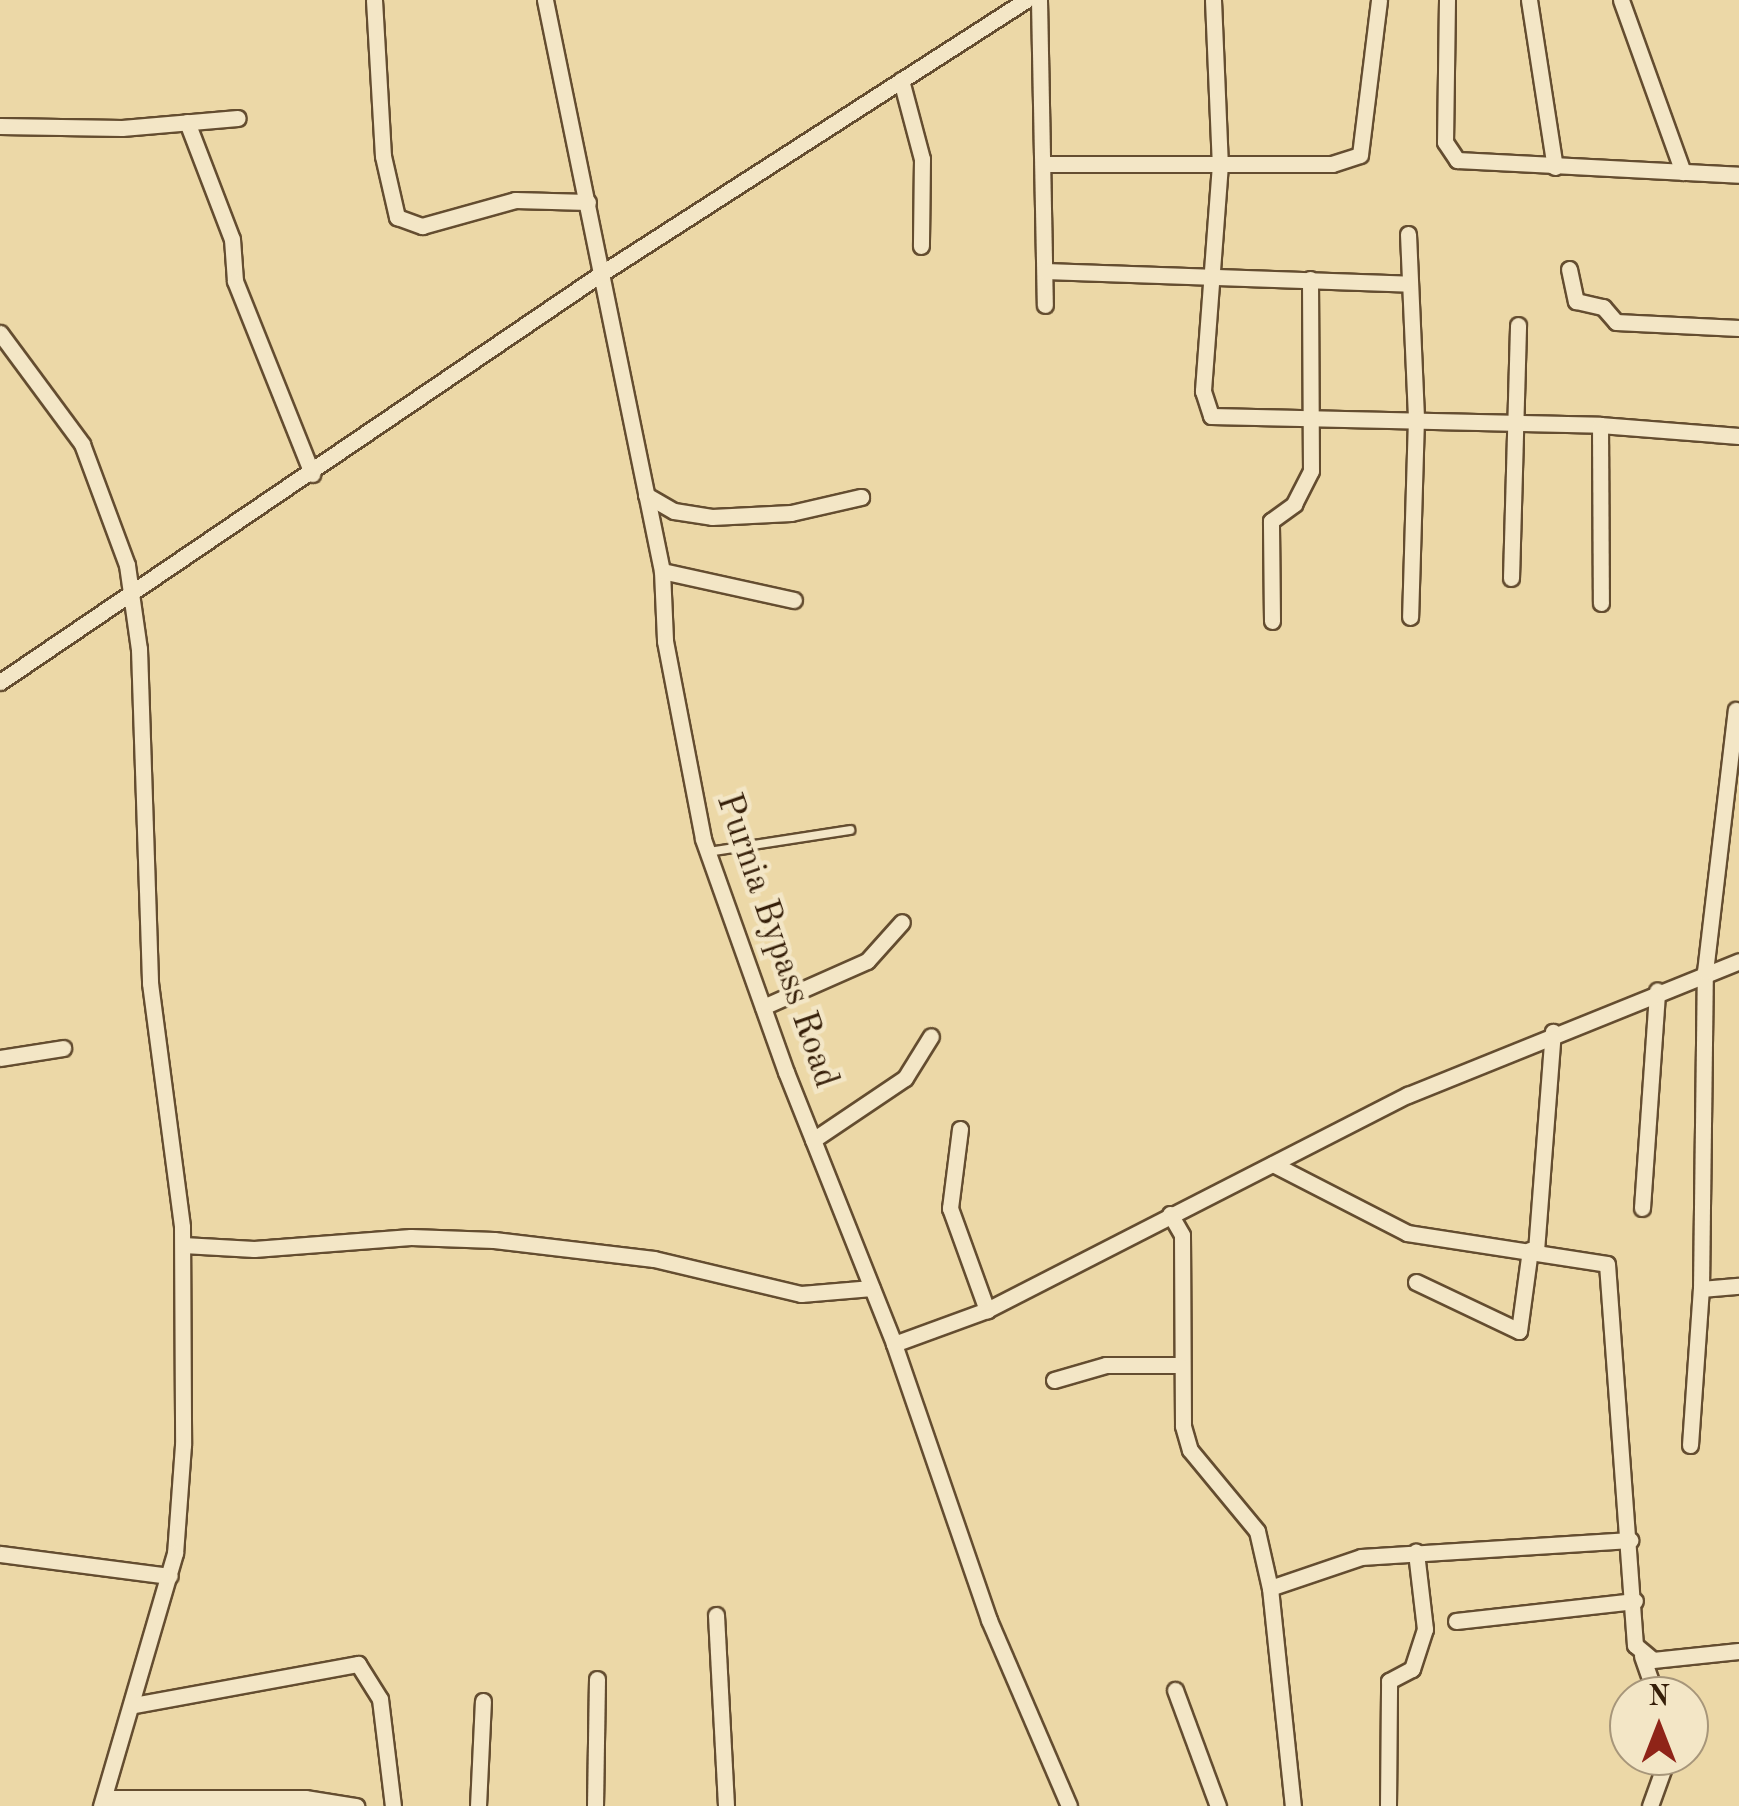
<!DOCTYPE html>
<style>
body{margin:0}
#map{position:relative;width:1739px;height:1806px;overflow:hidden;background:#ecd8a7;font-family:"Old Standard TT",serif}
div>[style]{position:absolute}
.roads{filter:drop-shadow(2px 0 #644d30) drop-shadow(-2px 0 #644d30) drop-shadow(0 2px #644d30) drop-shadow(0 -2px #644d30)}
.service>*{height:8px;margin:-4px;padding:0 4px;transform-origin:4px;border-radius:4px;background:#f3e6c6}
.minor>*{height:15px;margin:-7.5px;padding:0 7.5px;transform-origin:7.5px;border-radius:7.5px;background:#f3e6c6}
span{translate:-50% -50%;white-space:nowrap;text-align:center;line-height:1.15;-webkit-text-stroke:9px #f3e6c6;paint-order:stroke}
.street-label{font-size:35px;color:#361f09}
.north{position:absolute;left:1609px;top:1676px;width:100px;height:100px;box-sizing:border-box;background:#f3e6c6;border:2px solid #a7967a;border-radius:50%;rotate:0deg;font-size:28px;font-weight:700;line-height:40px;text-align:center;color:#361f09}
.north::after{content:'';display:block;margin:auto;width:35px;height:45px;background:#8f2418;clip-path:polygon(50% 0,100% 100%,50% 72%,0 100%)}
</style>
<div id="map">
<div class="roads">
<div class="service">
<i style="left:708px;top:852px;width:144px;rotate:-8.8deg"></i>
</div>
<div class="minor">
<i style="left:374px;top:0;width:156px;rotate:86.7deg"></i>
<i style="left:383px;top:156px;width:63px;rotate:77.1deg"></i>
<i style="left:397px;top:217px;width:27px;rotate:20deg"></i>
<i style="left:422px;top:226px;width:97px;rotate:-15.6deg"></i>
<i style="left:515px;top:200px;width:73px;rotate:1.6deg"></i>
<i style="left:545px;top:0;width:583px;rotate:78.42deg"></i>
<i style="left:662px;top:571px;width:70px;rotate:87.5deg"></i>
<i style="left:665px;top:641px;width:202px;rotate:79.1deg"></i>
<i style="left:703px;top:839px;width:247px;rotate:70.4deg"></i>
<i style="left:786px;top:1072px;width:293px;rotate:68.3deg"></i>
<i style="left:894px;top:1344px;width:292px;rotate:71deg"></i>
<i style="left:989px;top:1620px;width:202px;rotate:66.7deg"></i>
<i style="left:1039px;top:0;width:305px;rotate:88.9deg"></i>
<i style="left:1213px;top:0;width:164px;rotate:87.6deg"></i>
<i style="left:1220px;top:164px;width:228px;rotate:94.3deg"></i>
<i style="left:1203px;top:391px;width:26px;rotate:72deg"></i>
<i style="left:1211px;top:416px;width:389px;rotate:1.3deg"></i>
<i style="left:1600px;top:425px;width:139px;rotate:4.5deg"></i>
<i style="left:1447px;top:0;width:142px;rotate:90.8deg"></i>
<i style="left:1445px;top:142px;width:22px;rotate:56deg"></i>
<i style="left:1457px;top:160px;width:282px;rotate:3deg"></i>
<i style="left:1529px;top:0;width:169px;rotate:81.2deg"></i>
<i style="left:1621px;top:0;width:183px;rotate:70.2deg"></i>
<i style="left:901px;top:80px;width:82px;rotate:75.1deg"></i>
<i style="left:922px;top:159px;width:87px;rotate:90.7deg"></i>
<i style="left:187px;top:122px;width:125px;rotate:69deg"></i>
<i style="left:232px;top:239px;width:42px;rotate:85.9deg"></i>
<i style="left:235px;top:281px;width:208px;rotate:68.2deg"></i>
<i style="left:0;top:126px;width:122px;rotate:0.9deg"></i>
<i style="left:122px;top:128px;width:116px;rotate:-4.9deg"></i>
<i style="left:1045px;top:164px;width:287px"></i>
<i style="left:1332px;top:164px;width:29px;rotate:-18deg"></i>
<i style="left:1360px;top:155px;width:156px;rotate:-83deg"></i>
<i style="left:1408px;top:234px;width:184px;rotate:87.5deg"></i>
<i style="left:1416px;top:418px;width:199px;rotate:91.7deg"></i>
<i style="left:1569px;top:269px;width:33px;rotate:78deg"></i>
<i style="left:1576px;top:301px;width:28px;rotate:13deg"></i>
<i style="left:1603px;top:307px;width:20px;rotate:49deg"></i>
<i style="left:1616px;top:322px;width:123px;rotate:2.8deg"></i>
<i style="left:1045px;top:271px;width:365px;rotate:2deg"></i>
<i style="left:0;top:333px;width:138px;rotate:53.5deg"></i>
<i style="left:82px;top:444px;width:129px;rotate:69.6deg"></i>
<i style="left:127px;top:565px;width:85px;rotate:81.9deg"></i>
<i style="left:139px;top:649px;width:334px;rotate:88.1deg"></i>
<i style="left:150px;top:983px;width:246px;rotate:82.5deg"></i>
<i style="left:182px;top:1227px;width:218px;rotate:89.7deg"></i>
<i style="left:183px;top:1445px;width:108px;rotate:94.2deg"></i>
<i style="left:175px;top:1553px;width:264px;rotate:106.3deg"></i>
<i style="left:1600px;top:425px;width:178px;rotate:89.7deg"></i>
<i style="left:646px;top:495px;width:32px;rotate:30deg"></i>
<i style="left:674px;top:511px;width:38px;rotate:9deg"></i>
<i style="left:712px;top:517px;width:79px;rotate:-2.9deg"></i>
<i style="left:791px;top:513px;width:72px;rotate:-12.9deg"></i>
<i style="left:662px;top:571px;width:135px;rotate:12.4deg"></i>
<i style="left:1511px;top:578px;width:253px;rotate:-88.4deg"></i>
<i style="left:1272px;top:621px;width:100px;rotate:-90.6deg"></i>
<i style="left:1271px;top:521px;width:29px;rotate:-36deg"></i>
<i style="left:1294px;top:504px;width:37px;rotate:-63deg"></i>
<i style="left:1311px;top:471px;width:192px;rotate:-90.3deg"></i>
<i style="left:0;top:682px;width:724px;rotate:-34.19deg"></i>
<i style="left:599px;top:275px;width:508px;rotate:-32.78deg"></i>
<i style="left:763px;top:1007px;width:114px;rotate:-23.9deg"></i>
<i style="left:867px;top:961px;width:52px;rotate:-48.1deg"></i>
<i style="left:0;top:1058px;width:64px;rotate:-9deg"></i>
<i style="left:960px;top:1129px;width:80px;rotate:97.2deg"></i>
<i style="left:950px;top:1208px;width:109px;rotate:70.1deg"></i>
<i style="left:813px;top:1140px;width:111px;rotate:-34deg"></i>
<i style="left:905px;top:1078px;width:49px;rotate:-58.2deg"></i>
<i style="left:1273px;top:1164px;width:151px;rotate:27.2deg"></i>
<i style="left:1407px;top:1233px;width:202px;rotate:8.8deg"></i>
<i style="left:1607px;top:1264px;width:382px;rotate:85.8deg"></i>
<i style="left:1635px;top:1645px;width:23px;rotate:40deg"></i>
<i style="left:1653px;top:1660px;width:86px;rotate:-6deg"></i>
<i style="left:1642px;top:1208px;width:218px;rotate:-86deg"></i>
<i style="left:1170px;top:1214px;width:24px;rotate:60deg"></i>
<i style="left:1182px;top:1235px;width:191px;rotate:89.7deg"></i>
<i style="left:1183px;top:1426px;width:25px;rotate:74deg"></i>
<i style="left:1190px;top:1450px;width:105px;rotate:50.4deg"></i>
<i style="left:1257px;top:1531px;width:58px;rotate:77.2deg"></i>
<i style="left:1270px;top:1588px;width:219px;rotate:84deg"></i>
<i style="left:183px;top:1245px;width:71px;rotate:3.2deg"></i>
<i style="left:254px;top:1249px;width:157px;rotate:-4.4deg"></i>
<i style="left:411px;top:1237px;width:83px;rotate:2.1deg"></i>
<i style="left:494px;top:1240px;width:161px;rotate:6.8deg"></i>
<i style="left:654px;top:1259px;width:151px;rotate:13.4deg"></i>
<i style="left:801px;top:1294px;width:71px;rotate:-4.8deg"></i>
<i style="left:1536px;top:1251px;width:220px;rotate:-85.6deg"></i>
<i style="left:1416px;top:1282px;width:114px;rotate:25.4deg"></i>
<i style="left:1519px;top:1331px;width:82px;rotate:-82.3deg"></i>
<i style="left:1701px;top:1289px;width:38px;rotate:-5deg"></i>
<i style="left:894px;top:1344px;width:99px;rotate:-20.1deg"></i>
<i style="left:987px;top:1310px;width:473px;rotate:-27.1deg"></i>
<i style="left:1408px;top:1095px;width:357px;rotate:-22deg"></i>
<i style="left:1054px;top:1380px;width:54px;rotate:-16.1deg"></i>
<i style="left:1106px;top:1365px;width:73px"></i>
<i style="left:1690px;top:1445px;width:156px;rotate:-86deg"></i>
<i style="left:1701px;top:1289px;width:317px;rotate:-89.3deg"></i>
<i style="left:1705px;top:972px;width:264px;rotate:-83.3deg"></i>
<i style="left:0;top:1554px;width:171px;rotate:7.4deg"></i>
<i style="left:1270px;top:1588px;width:96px;rotate:-18.8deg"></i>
<i style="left:1361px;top:1557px;width:270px;rotate:-3.6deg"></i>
<i style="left:716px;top:1615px;width:191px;rotate:87deg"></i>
<i style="left:1456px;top:1621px;width:180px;rotate:-6.4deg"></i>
<i style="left:1642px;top:1656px;width:42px;rotate:70.7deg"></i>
<i style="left:1175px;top:1690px;width:124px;rotate:69.7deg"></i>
<i style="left:134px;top:1705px;width:228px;rotate:-10.4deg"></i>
<i style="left:358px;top:1664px;width:41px;rotate:57.8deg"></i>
<i style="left:380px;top:1699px;width:108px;rotate:83.1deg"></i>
<i style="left:104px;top:1798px;width:201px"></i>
<i style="left:305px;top:1798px;width:52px;rotate:8.9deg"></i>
<i style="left:478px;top:1806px;width:105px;rotate:-87.3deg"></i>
<i style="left:595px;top:1806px;width:127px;rotate:-89.1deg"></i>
<i style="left:1388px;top:1806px;width:125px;rotate:-89.5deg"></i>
<i style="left:1389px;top:1681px;width:26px;rotate:-28deg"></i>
<i style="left:1412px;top:1669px;width:42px;rotate:-72deg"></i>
<i style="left:1425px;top:1629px;width:78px;rotate:-96.7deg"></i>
<i style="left:1650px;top:1806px;width:53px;rotate:-70.2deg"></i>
</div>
</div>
<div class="street-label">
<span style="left:776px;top:941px;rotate:71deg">Purnia Bypass Road</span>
</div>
<div class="north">N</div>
</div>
